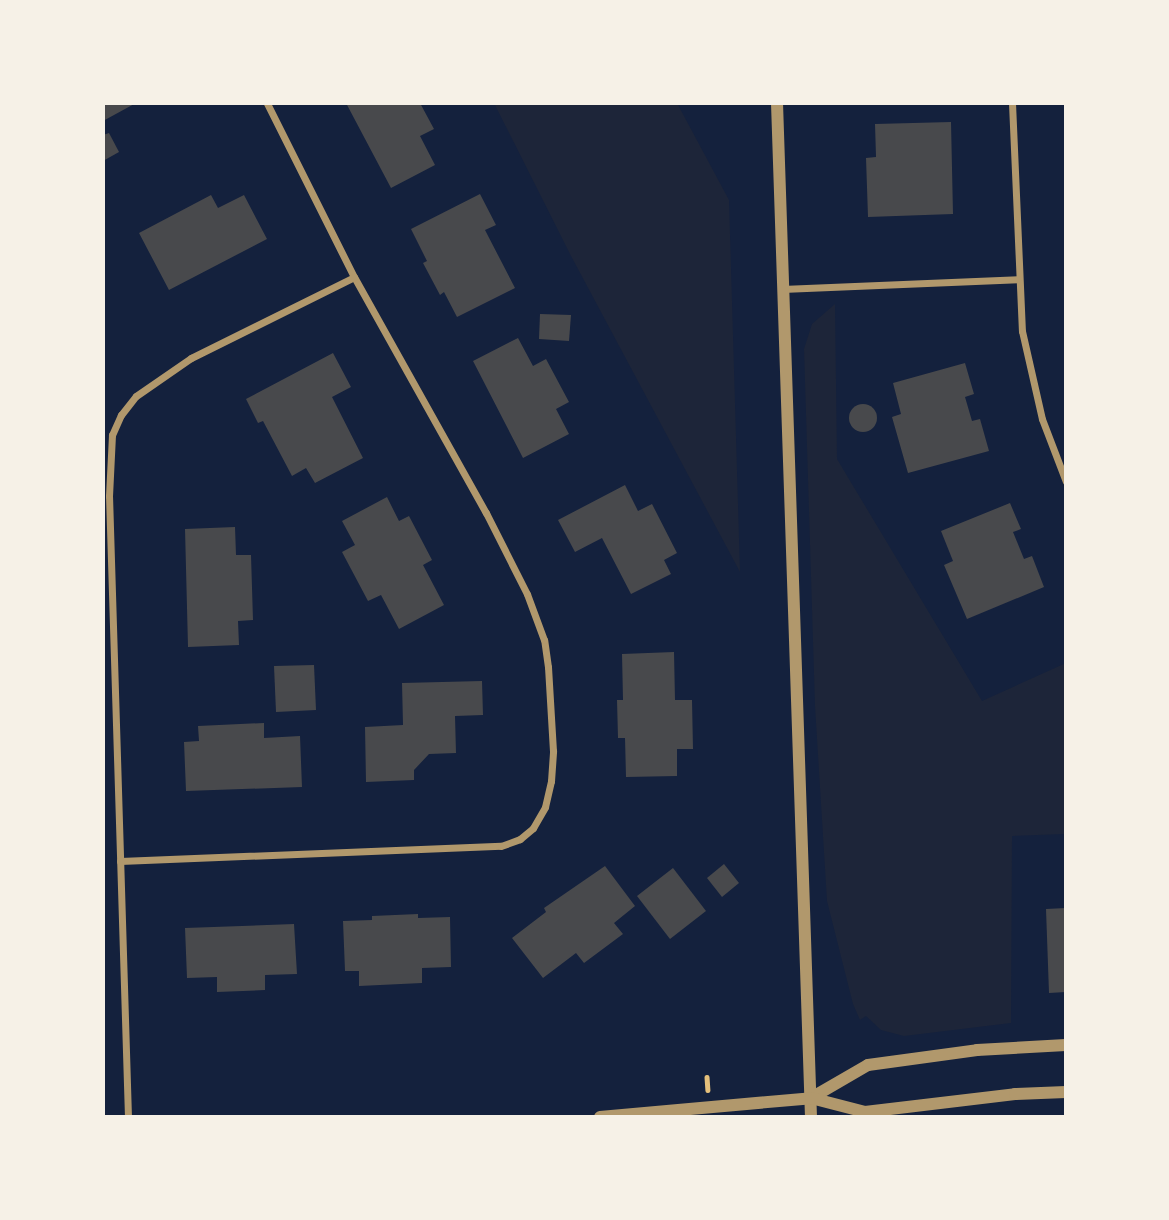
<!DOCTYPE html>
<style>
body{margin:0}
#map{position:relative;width:1169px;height:1220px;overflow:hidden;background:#14213d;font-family:Cabin,sans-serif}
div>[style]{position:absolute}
.green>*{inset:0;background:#1d2539}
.building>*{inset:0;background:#48494c}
.round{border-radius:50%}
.path>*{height:4.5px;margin:-2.25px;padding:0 2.25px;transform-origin:2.25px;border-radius:2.25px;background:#e5c07b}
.minor>*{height:7px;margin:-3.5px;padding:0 3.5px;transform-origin:3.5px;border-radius:3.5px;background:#b1986c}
.tertiary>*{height:12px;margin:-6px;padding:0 6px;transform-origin:6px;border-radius:6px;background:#b1986c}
span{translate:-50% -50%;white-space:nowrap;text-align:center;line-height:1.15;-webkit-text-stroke:5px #f6f1e7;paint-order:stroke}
.frame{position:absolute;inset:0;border:105px solid #f6f1e7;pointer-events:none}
</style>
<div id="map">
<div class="green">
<i style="clip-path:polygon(494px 103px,677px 103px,729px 200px,740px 572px,571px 256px)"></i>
<i style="clip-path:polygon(835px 304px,837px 459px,982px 701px,1066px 663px,1066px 834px,1012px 836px,1011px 1023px,904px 1036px,881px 1030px,866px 1016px,860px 1020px,853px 1004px,827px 901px,815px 706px,804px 349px,812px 324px)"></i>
</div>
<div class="building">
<i style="clip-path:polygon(103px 103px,136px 103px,103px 121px)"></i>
<i style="clip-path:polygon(346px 103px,420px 103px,434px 129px,420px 136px,435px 165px,391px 188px)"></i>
<i style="clip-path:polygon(951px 122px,953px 214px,868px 217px,866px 158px,876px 157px,875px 124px)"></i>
<i style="clip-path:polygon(109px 133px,119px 152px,103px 161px,103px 135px)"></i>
<i style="clip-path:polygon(480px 194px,496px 225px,485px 230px,515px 288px,457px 317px,444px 292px,440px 295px,423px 263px,427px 261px,411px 229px)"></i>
<i style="clip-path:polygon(211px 195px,218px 208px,244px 195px,267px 239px,169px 290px,139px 233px)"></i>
<i style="clip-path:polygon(540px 314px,571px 315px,569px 341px,539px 339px)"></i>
<i style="clip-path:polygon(518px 338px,533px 366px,546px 359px,569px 402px,556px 409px,569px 434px,523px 458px,473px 361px)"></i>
<i style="clip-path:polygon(333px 353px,351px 387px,332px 397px,363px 458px,315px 483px,306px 468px,292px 476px,263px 421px,258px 423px,246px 399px)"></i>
<i style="clip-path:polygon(965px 363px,974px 394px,965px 397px,972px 421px,980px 419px,989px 451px,908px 473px,892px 417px,901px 414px,893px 383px)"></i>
<i class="round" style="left:849px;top:404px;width:28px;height:28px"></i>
<i style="clip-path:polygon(625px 485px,638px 511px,652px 504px,677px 553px,664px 560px,671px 574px,631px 594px,602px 538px,575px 552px,558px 520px)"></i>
<i style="clip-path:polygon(387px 497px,399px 521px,409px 516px,432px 560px,423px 565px,444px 605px,399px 629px,381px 595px,368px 601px,342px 552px,355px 545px,342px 521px)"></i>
<i style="clip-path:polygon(1010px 503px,1021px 529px,1013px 532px,1024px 559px,1032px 556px,1044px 587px,967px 619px,944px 565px,953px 561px,941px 531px)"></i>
<i style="clip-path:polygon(235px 527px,236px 555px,251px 555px,253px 620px,238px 621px,239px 645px,188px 647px,185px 529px)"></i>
<i style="clip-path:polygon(674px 652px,675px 700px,692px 700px,693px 749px,677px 749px,677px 776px,626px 777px,625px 738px,618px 738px,617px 700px,623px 700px,622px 654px)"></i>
<i style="clip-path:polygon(314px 665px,316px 710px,276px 712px,274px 666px)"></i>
<i style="clip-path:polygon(482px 681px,483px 715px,455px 716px,456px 753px,429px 754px,414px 770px,414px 780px,366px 782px,365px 727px,403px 725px,402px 683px)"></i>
<i style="clip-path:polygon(264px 723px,264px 738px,300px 736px,302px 787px,186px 791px,184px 742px,199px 741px,198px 726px)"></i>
<i style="clip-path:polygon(724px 864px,739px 883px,722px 897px,707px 878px)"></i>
<i style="clip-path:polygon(605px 866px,635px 906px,614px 923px,623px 934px,584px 963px,576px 953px,543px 978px,512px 938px,546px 912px,544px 908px)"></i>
<i style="clip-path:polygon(673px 868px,706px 911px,670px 939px,637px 896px)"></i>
<i style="clip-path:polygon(1066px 908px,1066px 992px,1049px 993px,1046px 909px)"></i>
<i style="clip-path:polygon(418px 914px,418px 918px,450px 917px,451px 967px,422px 968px,422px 983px,359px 986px,359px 971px,345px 971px,343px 921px,372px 920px,372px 916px)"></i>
<i style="clip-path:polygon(294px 924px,297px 974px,265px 975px,265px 990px,217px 992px,217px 977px,187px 978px,185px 928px)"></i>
</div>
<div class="path">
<i style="left:707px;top:1077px;width:13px;rotate:86deg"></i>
</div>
<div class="minor">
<i style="left:1012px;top:103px;width:228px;rotate:87.5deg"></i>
<i style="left:1022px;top:331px;width:90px;rotate:77.2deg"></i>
<i style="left:1042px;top:419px;width:67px;rotate:69.1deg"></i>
<i style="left:782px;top:289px;width:236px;rotate:-2.4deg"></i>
<i style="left:120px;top:861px;width:381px;rotate:-2.3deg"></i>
<i style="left:501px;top:846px;width:20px;rotate:-20deg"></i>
<i style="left:520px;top:839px;width:17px;rotate:-40deg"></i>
<i style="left:533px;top:828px;width:24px;rotate:-60deg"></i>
<i style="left:545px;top:807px;width:27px;rotate:-77deg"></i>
<i style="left:551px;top:781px;width:30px;rotate:-86deg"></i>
<i style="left:553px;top:751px;width:84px;rotate:-93.4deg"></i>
<i style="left:548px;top:667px;width:27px;rotate:-98deg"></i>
<i style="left:544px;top:640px;width:49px;rotate:-110.3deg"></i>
<i style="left:527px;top:594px;width:91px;rotate:-116.8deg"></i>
<i style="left:486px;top:513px;width:270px;rotate:-119.2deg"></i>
<i style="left:354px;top:277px;width:195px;rotate:-116.6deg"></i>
<i style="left:128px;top:1117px;width:621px;rotate:-91.75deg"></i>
<i style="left:109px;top:496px;width:61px;rotate:-87.2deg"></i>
<i style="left:112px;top:435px;width:22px;rotate:-66deg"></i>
<i style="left:121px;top:415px;width:24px;rotate:-52deg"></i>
<i style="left:136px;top:396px;width:67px;rotate:-34.6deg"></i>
<i style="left:191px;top:358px;width:182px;rotate:-26.4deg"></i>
</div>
<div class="tertiary">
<i style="left:777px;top:103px;width:1015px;rotate:88.08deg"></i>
<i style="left:811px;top:1098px;width:66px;rotate:-30.1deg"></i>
<i style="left:868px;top:1065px;width:110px;rotate:-7.8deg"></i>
<i style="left:977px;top:1050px;width:89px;rotate:-3.2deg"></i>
<i style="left:600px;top:1117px;width:212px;rotate:-5.1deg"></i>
<i style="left:811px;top:1098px;width:56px;rotate:14.5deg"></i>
<i style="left:865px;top:1112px;width:151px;rotate:-6.8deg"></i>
<i style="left:1015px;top:1094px;width:51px;rotate:-2.2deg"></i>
</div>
<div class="frame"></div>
</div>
